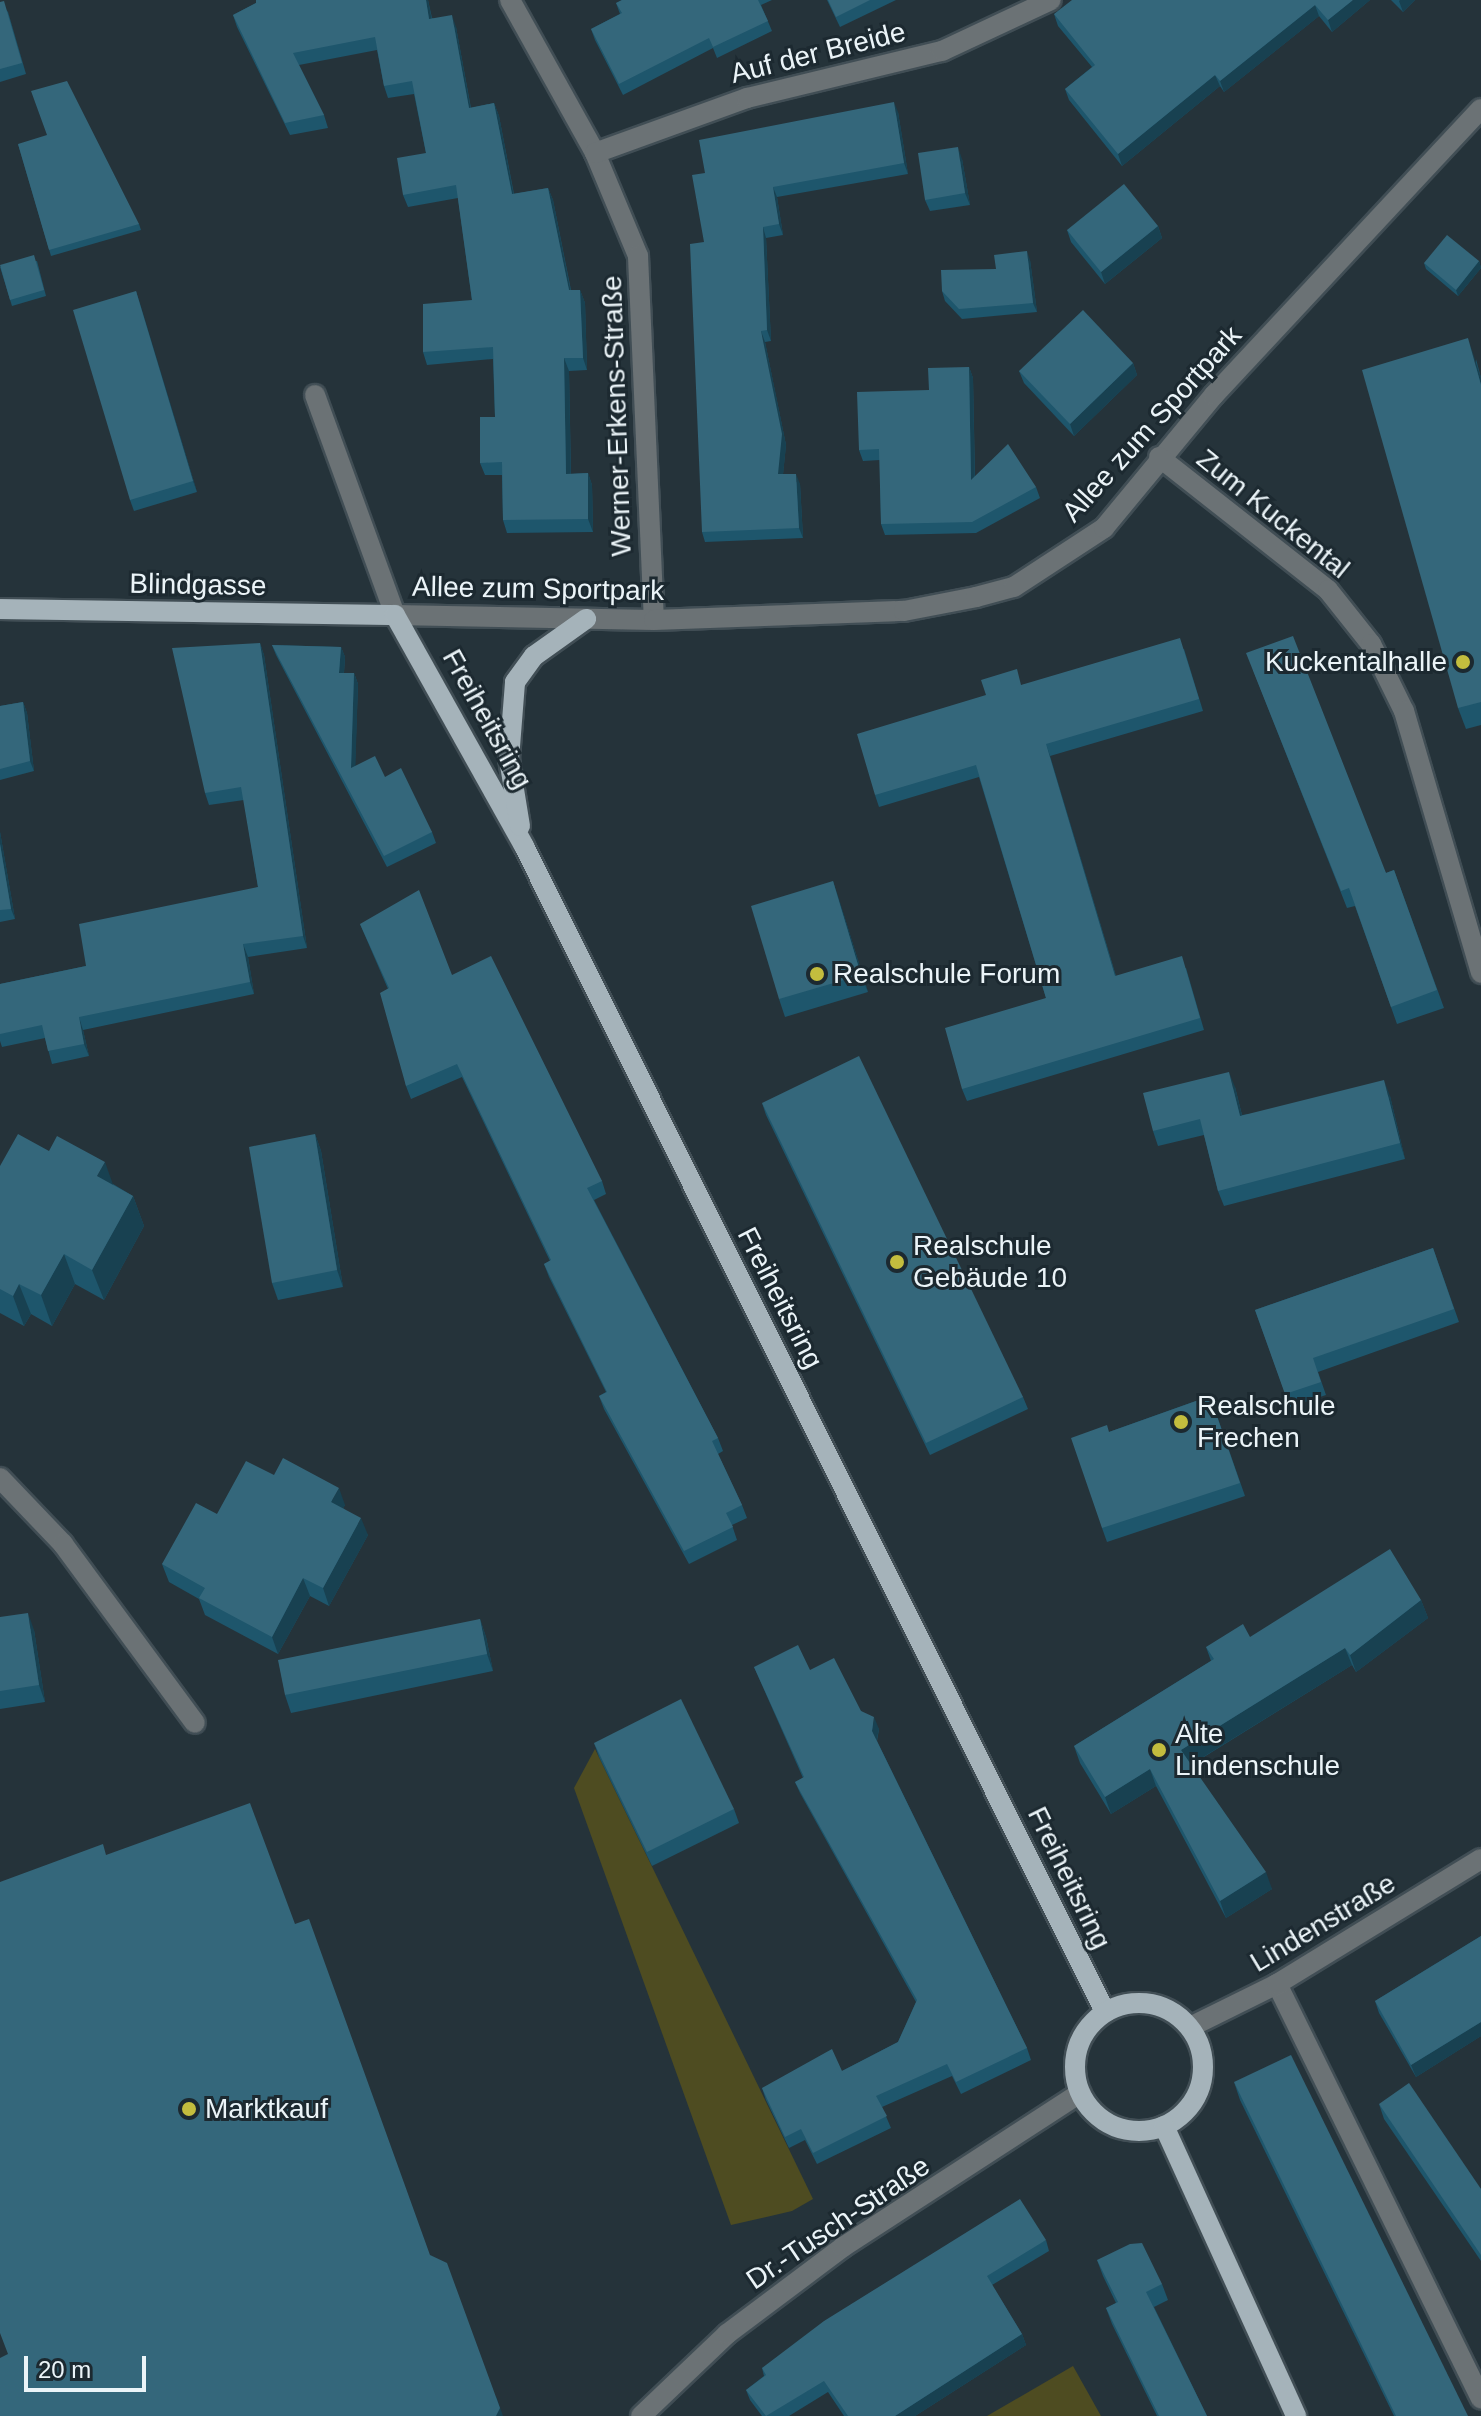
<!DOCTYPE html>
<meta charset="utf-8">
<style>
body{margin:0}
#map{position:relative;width:1481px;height:2416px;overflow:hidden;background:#25333a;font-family:Helvetica,sans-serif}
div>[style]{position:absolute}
.green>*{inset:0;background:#4e4c21}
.roads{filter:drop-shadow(2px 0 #414e55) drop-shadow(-2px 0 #414e55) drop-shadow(0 2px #414e55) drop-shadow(0 -2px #414e55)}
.minor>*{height:20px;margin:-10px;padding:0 10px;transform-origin:10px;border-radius:10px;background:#6b7275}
.major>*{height:20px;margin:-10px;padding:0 10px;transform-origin:10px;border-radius:10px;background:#a5b3ba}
.major>.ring{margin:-10px;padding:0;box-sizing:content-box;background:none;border:20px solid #a5b3ba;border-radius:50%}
.wall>*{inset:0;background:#1e566c}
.shaded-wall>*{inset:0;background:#184151}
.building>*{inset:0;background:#34677b}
.dots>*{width:22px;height:22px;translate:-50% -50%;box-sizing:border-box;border:4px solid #1c2930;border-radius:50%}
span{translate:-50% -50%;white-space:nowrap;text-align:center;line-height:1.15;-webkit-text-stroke:6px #1c2930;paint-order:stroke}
.street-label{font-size:28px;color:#ebf4f8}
.poi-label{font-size:28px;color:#ebf4f8}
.right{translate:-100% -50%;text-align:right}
.left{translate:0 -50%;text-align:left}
.scale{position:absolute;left:24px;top:2356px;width:122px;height:36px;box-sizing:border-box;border:4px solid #ebf4f8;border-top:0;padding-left:10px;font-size:24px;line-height:28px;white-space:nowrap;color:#ebf4f8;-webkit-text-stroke:6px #1c2930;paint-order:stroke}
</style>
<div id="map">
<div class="green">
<i style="clip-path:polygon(595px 1749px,813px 2199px,792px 2211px,731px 2225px,574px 1788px)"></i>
<i style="clip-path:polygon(1073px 2366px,1101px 2416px,987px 2416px)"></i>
</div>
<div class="roads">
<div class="minor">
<i style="left:510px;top:0;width:175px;rotate:60.9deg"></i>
<i style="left:595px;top:153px;width:112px;rotate:67.3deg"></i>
<i style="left:638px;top:256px;width:364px;rotate:87.5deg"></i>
<i style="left:595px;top:153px;width:162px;rotate:-19.9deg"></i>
<i style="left:747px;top:98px;width:201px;rotate:-13.6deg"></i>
<i style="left:942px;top:51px;width:120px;rotate:-25.1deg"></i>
<i style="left:315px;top:395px;width:234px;rotate:70deg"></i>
<i style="left:395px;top:615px;width:259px;rotate:1.1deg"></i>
<i style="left:654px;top:620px;width:250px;rotate:-2.1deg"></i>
<i style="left:904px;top:611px;width:73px;rotate:-11deg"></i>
<i style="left:976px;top:597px;width:39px;rotate:-15deg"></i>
<i style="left:1014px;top:587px;width:108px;rotate:-33.2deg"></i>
<i style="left:1104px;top:528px;width:173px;rotate:-50.4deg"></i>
<i style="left:1214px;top:395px;width:391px;rotate:-47deg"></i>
<i style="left:1159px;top:457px;width:215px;rotate:38.2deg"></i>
<i style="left:1328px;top:590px;width:69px;rotate:51.5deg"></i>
<i style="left:1371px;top:644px;width:75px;rotate:63.8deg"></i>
<i style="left:1404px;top:711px;width:273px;rotate:73.6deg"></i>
<i style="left:0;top:1478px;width:91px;rotate:46.3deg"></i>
<i style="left:63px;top:1544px;width:222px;rotate:53.6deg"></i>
<i style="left:1277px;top:1984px;width:462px;rotate:63.8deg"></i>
<i style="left:1190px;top:2027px;width:97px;rotate:-26.3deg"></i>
<i style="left:1277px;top:1984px;width:239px;rotate:-31.5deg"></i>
<i style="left:641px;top:2416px;width:119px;rotate:-43.6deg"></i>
<i style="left:727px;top:2334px;width:145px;rotate:-36.9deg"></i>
<i style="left:843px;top:2247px;width:283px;rotate:-33deg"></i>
</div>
<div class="major">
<i style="left:0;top:609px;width:395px;rotate:0.9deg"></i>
<i style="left:395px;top:615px;width:265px;rotate:60.8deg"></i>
<i style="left:524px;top:846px;width:1303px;rotate:63.51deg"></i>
<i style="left:520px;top:826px;width:68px;rotate:-99.3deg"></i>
<i style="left:509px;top:759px;width:77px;rotate:-85.5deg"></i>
<i style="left:515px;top:682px;width:32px;rotate:-54deg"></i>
<i style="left:534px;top:656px;width:64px;rotate:-35.4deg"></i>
<i class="ring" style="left:1075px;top:2003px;width:108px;height:108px"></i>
<i style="left:1164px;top:2126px;width:319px;rotate:65.5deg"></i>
</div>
</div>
<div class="wall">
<i style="clip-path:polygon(428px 0,432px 18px,456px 27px,471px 108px,494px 103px,499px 116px,514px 194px,548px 188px,553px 200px,571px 290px,580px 290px,585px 303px,587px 370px,569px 371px,571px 474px,588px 473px,592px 485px,593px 532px,507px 533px,503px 520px,502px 475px,485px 475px,480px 463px,495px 417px,493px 359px,427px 365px,423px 352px,472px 300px,458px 198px,408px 207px,403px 195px,426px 153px,414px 94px,388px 98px,384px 86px,377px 50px,299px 65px,324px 115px,328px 128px,290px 135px,237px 27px,233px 15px,256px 3px)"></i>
<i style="clip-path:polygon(622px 0,772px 0,761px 5px,772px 31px,717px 58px,713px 48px,623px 95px,595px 40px,591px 29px,620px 14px,616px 3px)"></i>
<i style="clip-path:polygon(827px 0,896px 0,840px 27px)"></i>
<i style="clip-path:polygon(1370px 0,1332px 32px,1319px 16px,1224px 92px,1220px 86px,1122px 166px,1069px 100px,1065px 89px,1092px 67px,1058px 26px,1054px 14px)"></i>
<i style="clip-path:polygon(1391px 0,1415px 0,1403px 12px)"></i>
<i style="clip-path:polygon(0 2px,8px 12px,26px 74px,0 82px)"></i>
<i style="clip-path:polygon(898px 112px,908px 174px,777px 197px,783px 235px,766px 238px,771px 341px,765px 342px,786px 445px,783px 474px,800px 484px,803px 538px,705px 542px,702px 532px,705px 173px)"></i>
<i style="clip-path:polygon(18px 144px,139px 224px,141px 230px,51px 256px)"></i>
<i style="clip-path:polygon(962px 159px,970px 205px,930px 211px,925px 200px)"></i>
<i style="clip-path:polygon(1158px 226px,1162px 238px,1105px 284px,1071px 242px,1067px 230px)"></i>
<i style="clip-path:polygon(1030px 260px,1037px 312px,962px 319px,945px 301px,942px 291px,996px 269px)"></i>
<i style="clip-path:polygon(37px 261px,46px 296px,12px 306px,0 267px)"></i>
<i style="clip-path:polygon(1479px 261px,1481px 268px,1458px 296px,1426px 269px,1424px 263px)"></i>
<i style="clip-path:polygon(136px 291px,197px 492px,134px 511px,130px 500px)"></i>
<i style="clip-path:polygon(1476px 359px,1481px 378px,1481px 725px,1466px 729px,1458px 708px)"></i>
<i style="clip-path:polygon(1133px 363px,1137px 375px,1074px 436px,1024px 383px,1019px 371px)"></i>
<i style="clip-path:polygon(969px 367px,973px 378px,975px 476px,1036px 487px,1040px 498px,976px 533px,885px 535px,881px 524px,880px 460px,863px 461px,859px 450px,929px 390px)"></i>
<i style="clip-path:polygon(260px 643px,264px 655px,307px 948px,248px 957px,254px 994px,83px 1030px,89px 1056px,52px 1064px,45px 1038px,2px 1047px,0 1041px,0 984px,86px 966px,258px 887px,244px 800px,209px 805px,205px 793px)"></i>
<i style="clip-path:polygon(272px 645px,341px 647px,345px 657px,344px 673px,354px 673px,358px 684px,355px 766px,385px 777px,432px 832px,436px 843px,387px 867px,276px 655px)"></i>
<i style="clip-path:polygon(1184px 649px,1203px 711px,1050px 756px,1116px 976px,1186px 968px,1204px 1030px,967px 1101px,962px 1089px,1046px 998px,979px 777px,879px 807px,875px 795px,1022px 685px)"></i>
<i style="clip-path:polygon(1253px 670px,1386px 873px,1394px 870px,1444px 1008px,1397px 1024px,1355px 906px,1347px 908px)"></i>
<i style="clip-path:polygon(23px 702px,27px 713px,34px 771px,0 780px,0 706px)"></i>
<i style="clip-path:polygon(0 832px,15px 919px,0 922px)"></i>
<i style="clip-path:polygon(833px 881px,868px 992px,785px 1017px,779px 999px)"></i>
<i style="clip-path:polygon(360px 924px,452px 975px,602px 1181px,606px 1194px,594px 1200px,718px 1438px,723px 1451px,718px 1454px,742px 1505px,747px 1518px,732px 1525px,737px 1540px,689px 1564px,604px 1409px,599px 1396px,606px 1392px,549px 1277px,544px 1264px,550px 1261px,462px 1077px,411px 1099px,406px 1086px,388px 989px)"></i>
<i style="clip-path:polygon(1235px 1087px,1242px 1115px,1390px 1096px,1405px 1159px,1224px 1206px,1218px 1191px,1204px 1135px,1158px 1146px,1153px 1131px)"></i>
<i style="clip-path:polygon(762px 1103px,1023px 1397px,1028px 1409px,930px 1455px,766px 1115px)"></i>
<i style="clip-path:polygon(315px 1134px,321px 1151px,343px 1287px,278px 1300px,272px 1283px)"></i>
<i style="clip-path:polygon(0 1166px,113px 1184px,133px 1196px,144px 1226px,104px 1300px,75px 1284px,52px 1326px,31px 1314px,24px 1326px,0 1313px)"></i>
<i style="clip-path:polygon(1433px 1248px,1459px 1322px,1318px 1372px,1326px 1395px,1290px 1407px,1255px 1310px)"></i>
<i style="clip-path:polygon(1210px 1396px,1245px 1496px,1107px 1542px,1102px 1528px,1109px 1432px)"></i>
<i style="clip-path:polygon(274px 1475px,345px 1505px,343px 1508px,368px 1535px,329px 1606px,310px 1596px,278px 1654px,205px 1615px,199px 1599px,169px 1582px,162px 1564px,217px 1514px)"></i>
<i style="clip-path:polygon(1421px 1600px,1428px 1618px,1356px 1672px,1352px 1665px,1191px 1765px,1272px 1889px,1226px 1918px,1156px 1786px,1111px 1814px,1080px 1763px,1074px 1746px,1211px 1661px,1206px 1647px)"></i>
<i style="clip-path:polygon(0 1617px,34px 1630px,45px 1702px,0 1709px)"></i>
<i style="clip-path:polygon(480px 1619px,486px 1637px,493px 1671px,291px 1713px,285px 1695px)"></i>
<i style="clip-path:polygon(754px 1667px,810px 1670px,861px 1711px,879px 1729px,877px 1741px,1027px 2048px,1031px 2060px,961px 2094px,952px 2076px,882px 2107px,891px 2128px,817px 2164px,805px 2140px,789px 2148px,766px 2100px,762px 2088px,842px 2071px,898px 2042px,916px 2002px,800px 1793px,795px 1782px,803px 1778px)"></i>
<i style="clip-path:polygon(594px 1743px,734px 1809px,739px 1823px,652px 1866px,599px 1757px)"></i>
<i style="clip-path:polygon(1481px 1936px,1481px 2036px,1416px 2077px,1379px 2013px,1375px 2001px)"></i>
<i style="clip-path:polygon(1234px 2082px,1468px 2416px,1394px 2416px,1240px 2100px)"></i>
<i style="clip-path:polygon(1379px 2104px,1481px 2189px,1481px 2261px,1384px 2119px)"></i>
<i style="clip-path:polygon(1046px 2240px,1049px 2251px,992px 2285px,1022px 2334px,1026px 2345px,915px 2416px,844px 2416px,828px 2392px,789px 2416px,762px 2416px,750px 2400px,746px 2390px,764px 2376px,762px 2368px)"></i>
<i style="clip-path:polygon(1097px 2260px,1162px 2284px,1168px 2300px,1154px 2307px,1207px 2416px,1157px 2416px,1112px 2324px,1106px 2308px,1116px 2303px,1103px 2276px)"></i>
</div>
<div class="shaded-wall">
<i style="clip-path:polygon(426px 0,428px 0,434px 31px,429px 19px)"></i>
<i style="clip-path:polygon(1353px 0,1370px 0,1332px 32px,1328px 20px)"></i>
<i style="clip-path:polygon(1400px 0,1415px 0,1403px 12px,1399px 1px)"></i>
<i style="clip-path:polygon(1315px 5px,1319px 16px,1224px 92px,1220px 81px)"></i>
<i style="clip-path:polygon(452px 15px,456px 27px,473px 121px,469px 108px)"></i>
<i style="clip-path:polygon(1215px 75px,1220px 86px,1122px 166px,1118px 154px)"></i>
<i style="clip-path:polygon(894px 102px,898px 112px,908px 174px,904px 163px)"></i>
<i style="clip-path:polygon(494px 103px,499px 116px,516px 207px,512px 194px)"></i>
<i style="clip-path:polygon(958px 147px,962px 159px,970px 205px,965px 193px)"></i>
<i style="clip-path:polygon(773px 187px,777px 197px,783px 235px,779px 224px)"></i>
<i style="clip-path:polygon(548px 188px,553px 200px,573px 303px,569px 290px)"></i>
<i style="clip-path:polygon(1158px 226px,1162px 238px,1105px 284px,1101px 272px)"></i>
<i style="clip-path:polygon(763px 227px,766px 238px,771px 341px,767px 330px)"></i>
<i style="clip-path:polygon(1027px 251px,1030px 260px,1037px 312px,1033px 303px)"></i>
<i style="clip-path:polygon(1479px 261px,1481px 268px,1458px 296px,1456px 290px)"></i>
<i style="clip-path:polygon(580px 290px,585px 303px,587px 370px,583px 358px)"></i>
<i style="clip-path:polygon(136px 291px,140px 303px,197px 492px,193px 481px)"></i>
<i style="clip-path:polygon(761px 331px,765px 342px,786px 445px,782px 485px,778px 474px)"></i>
<i style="clip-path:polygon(1468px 338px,1481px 378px,1481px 385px)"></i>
<i style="clip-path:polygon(564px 358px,569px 371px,571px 486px,566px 474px)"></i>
<i style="clip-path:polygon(1133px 363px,1137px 375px,1074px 436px,1070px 424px)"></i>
<i style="clip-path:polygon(969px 367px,973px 378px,975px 491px,971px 480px)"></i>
<i style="clip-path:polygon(588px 473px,592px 485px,593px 532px,588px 519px)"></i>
<i style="clip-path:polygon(796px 474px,800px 484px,803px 538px,799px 528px)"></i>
<i style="clip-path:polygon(260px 643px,264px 655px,307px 948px,303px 936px)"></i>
<i style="clip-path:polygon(341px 647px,345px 657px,343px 684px,339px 673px)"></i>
<i style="clip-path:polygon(354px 673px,358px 684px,355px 779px,351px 768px)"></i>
<i style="clip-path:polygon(23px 702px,27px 713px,34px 771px,30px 761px)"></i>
<i style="clip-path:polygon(1046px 744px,1050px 756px,1119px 988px,1115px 976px)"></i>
<i style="clip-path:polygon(0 832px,15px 919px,11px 909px,0 844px)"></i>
<i style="clip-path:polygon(833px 881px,839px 899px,868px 992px,861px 975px)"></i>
<i style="clip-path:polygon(243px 944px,248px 957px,254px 994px,250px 982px)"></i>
<i style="clip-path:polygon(79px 1017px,83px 1030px,89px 1056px,84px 1044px)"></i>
<i style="clip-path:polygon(1229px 1072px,1235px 1087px,1246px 1132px,1240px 1116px)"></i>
<i style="clip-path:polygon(1384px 1080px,1390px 1096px,1405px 1159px,1400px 1143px)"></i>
<i style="clip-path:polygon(315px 1134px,321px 1151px,343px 1287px,337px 1270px)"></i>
<i style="clip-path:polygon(105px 1162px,116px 1193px,97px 1176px)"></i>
<i style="clip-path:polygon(133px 1196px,144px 1226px,104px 1300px,92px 1270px)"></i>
<i style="clip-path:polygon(64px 1254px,75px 1284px,52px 1326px,41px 1295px)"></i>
<i style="clip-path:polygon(19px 1284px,31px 1314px,24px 1326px,13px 1296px)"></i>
<i style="clip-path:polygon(339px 1488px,345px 1505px,337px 1519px,331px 1502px)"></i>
<i style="clip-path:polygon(361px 1518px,368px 1535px,329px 1606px,323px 1588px)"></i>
<i style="clip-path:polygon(303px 1578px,310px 1596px,278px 1654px,272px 1637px)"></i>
<i style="clip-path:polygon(1421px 1600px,1428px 1618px,1356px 1672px,1350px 1655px)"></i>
<i style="clip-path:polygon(28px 1613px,34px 1630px,45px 1702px,39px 1685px)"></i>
<i style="clip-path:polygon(480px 1619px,486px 1637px,493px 1671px,487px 1654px)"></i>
<i style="clip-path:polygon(1345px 1648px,1352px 1665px,1187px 1767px,1181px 1750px)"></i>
<i style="clip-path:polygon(874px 1717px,879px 1729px,876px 1743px,872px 1731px)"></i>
<i style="clip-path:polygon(1150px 1769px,1156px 1786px,1111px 1814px,1105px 1797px)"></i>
<i style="clip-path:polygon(1266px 1872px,1272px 1889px,1226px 1918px,1220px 1901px)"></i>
<i style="clip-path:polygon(1481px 2022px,1481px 2036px,1416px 2077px,1411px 2065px)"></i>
<i style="clip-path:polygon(1022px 2334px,1026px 2345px,915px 2416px,895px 2416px)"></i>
<i style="clip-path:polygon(496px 2396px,503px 2416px,496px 2416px)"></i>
</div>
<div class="building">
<i style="clip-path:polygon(256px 0,426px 0,429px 19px,452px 15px,469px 108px,494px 103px,512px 194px,548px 188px,569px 290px,580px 290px,583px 358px,564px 358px,566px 474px,588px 473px,588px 519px,503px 520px,502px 462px,480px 463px,480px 417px,495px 417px,493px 347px,423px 352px,423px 304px,472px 300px,456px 185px,403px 195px,397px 158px,426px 153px,412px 81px,384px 86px,375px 37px,293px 53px,324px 115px,285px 123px,233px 15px,256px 3px)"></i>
<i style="clip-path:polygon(622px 0,758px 0,768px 21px,713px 47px,709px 38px,619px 84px,591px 29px,622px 13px,616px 3px)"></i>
<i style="clip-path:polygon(828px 0,870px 0,836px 17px)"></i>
<i style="clip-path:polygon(1072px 0,1353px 0,1328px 20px,1315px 5px,1220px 81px,1215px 75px,1118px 154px,1065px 89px,1095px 65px,1054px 14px)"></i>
<i style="clip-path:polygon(4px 1px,22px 63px,0 69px,0 2px)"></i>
<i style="clip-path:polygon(67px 81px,139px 224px,49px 250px,18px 144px,47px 135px,31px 91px)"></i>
<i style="clip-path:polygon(894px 102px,904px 163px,773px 187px,779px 224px,763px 227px,767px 330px,761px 331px,782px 434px,778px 474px,796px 474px,799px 528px,702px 532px,690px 244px,704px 242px,692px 175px,705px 173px,699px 140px)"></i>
<i style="clip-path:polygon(958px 147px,965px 193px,925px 200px,918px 153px)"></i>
<i style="clip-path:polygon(1124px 184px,1158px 226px,1101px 272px,1067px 230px)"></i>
<i style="clip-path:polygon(1447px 235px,1479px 261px,1456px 290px,1424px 263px)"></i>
<i style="clip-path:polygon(1027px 251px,1033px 303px,959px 309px,942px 291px,941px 270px,996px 269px,994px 255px)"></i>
<i style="clip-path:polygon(34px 255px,44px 290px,10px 300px,0 265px)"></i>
<i style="clip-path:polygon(136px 291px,193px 481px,130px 500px,73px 310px)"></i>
<i style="clip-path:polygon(1083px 310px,1133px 363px,1070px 424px,1019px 371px)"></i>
<i style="clip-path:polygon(1468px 338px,1481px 385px,1481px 702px,1458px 708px,1362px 370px)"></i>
<i style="clip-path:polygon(969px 367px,971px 480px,1008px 444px,1036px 487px,972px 522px,881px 524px,879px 449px,859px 450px,857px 392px,929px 390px,928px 368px)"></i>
<i style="clip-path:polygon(1293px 636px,1386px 873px,1394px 870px,1437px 990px,1391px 1007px,1349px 888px,1341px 891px,1246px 653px)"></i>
<i style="clip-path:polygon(1180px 638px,1199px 699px,1046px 744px,1115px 976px,1182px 956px,1200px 1018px,962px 1089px,945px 1028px,1046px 998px,976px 765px,875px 795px,857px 734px,986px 695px,981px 680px,1017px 669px,1021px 685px)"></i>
<i style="clip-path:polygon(260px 643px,303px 936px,243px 944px,250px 982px,79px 1017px,84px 1044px,48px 1051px,42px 1025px,0 1034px,0 984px,86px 966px,79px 924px,258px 887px,241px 787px,205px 793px,172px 648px)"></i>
<i style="clip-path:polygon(272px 645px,341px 647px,339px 673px,354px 673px,351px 768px,375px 756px,385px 777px,401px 768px,432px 832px,384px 856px)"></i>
<i style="clip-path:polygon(23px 702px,30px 761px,0 769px,0 706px)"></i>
<i style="clip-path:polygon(0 844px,11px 909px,0 910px)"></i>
<i style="clip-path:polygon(833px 881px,861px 975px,779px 999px,751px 906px)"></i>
<i style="clip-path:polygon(419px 890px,452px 975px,491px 956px,602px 1181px,587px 1188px,718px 1438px,712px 1441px,742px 1505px,726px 1513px,733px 1527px,684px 1551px,599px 1396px,607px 1392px,544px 1264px,551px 1260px,457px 1064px,406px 1086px,380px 993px,389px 988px,360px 924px)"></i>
<i style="clip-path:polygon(859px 1056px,1023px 1397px,926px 1443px,762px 1103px)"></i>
<i style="clip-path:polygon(1229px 1072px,1240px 1116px,1384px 1080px,1400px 1143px,1218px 1191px,1200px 1119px,1153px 1131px,1143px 1093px)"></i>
<i style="clip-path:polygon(18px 1134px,49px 1151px,57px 1136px,105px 1162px,97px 1176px,133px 1196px,92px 1270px,64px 1254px,41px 1295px,19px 1284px,13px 1296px,0 1289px,0 1166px)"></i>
<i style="clip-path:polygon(315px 1134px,337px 1270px,272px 1283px,249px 1147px)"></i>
<i style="clip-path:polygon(1433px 1248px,1454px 1309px,1313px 1358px,1321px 1382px,1285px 1394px,1255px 1310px)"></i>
<i style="clip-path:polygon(1210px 1396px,1240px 1483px,1102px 1528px,1071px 1438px,1107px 1425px,1109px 1432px)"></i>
<i style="clip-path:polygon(283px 1458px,339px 1488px,331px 1502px,361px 1518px,323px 1588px,303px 1578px,272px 1637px,199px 1598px,205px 1588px,162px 1564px,196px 1503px,217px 1514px,246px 1461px,274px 1475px)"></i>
<i style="clip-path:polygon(1390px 1549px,1421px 1600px,1350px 1655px,1345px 1648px,1181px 1750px,1266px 1872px,1220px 1901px,1150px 1769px,1105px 1797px,1074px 1746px,1214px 1659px,1206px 1647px,1243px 1624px,1250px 1637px)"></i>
<i style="clip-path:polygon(28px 1613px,39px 1685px,0 1691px,0 1617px)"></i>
<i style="clip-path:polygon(480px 1619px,487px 1654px,285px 1695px,278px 1660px)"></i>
<i style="clip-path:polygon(798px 1645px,810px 1670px,834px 1658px,861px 1711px,874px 1717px,872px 1731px,1027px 2048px,956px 2082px,947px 2064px,876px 2096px,887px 2116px,813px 2153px,801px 2129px,785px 2137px,762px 2088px,832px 2049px,842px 2071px,898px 2042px,917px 2000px,795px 1782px,804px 1777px,754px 1667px)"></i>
<i style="clip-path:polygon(681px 1699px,734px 1809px,647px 1852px,594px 1743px)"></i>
<i style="clip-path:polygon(250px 1803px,295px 1924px,309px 1919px,430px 2255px,447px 2263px,500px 2408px,496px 2416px,0 2416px,0 2358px,8px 2354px,0 2333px,0 1882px,103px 1844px,106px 1855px)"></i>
<i style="clip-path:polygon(1481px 1936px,1481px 2022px,1411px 2065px,1375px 2001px)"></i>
<i style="clip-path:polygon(1291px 2055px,1468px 2416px,1396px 2416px,1234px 2082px)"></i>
<i style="clip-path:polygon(1409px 2083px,1481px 2189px,1481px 2255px,1379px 2104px)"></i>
<i style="clip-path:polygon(1020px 2199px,1046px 2240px,987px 2276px,1022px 2334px,895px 2416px,848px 2416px,824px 2381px,766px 2416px,746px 2390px,766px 2375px,762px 2368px,824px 2321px)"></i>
<i style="clip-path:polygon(1142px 2243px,1162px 2284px,1146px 2292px,1207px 2416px,1159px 2416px,1106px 2308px,1118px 2302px,1097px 2260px,1130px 2244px)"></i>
</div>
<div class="dots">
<i style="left:1463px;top:662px;background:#c3bd3e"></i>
<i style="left:817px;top:974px;background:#c3bd3e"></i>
<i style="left:897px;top:1262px;background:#c3bd3e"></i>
<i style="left:1181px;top:1422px;background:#c3bd3e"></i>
<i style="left:1159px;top:1750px;background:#c3bd3e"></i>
<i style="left:189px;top:2109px;background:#c3bd3e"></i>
</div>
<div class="street-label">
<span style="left:818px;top:53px;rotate:-14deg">Auf der Breide</span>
<span style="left:617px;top:416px;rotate:-92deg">Werner-Erkens-Straße</span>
<span style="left:1152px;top:424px;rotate:-48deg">Allee zum Sportpark</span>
<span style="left:1273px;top:514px;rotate:39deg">Zum Kuckental</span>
<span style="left:198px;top:585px;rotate:1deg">Blindgasse</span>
<span style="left:538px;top:589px;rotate:1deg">Allee zum Sportpark</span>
<span style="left:487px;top:719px;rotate:61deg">Freiheitsring</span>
<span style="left:780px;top:1298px;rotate:63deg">Freiheitsring</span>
<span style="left:1069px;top:1878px;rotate:64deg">Freiheitsring</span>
<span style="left:1323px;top:1923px;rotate:-31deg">Lindenstraße</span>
<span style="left:838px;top:2223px;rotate:-34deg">Dr.-Tusch-Straße</span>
</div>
<div class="poi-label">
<span class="right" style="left:1447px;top:662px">Kuckentalhalle</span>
<span class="left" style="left:833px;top:974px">Realschule Forum</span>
<span class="left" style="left:913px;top:1262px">Realschule<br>Gebäude 10</span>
<span class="left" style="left:1197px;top:1422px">Realschule<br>Frechen</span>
<span class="left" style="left:1175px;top:1750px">Alte<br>Lindenschule</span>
<span class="left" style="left:205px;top:2109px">Marktkauf</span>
</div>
<div class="scale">20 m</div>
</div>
